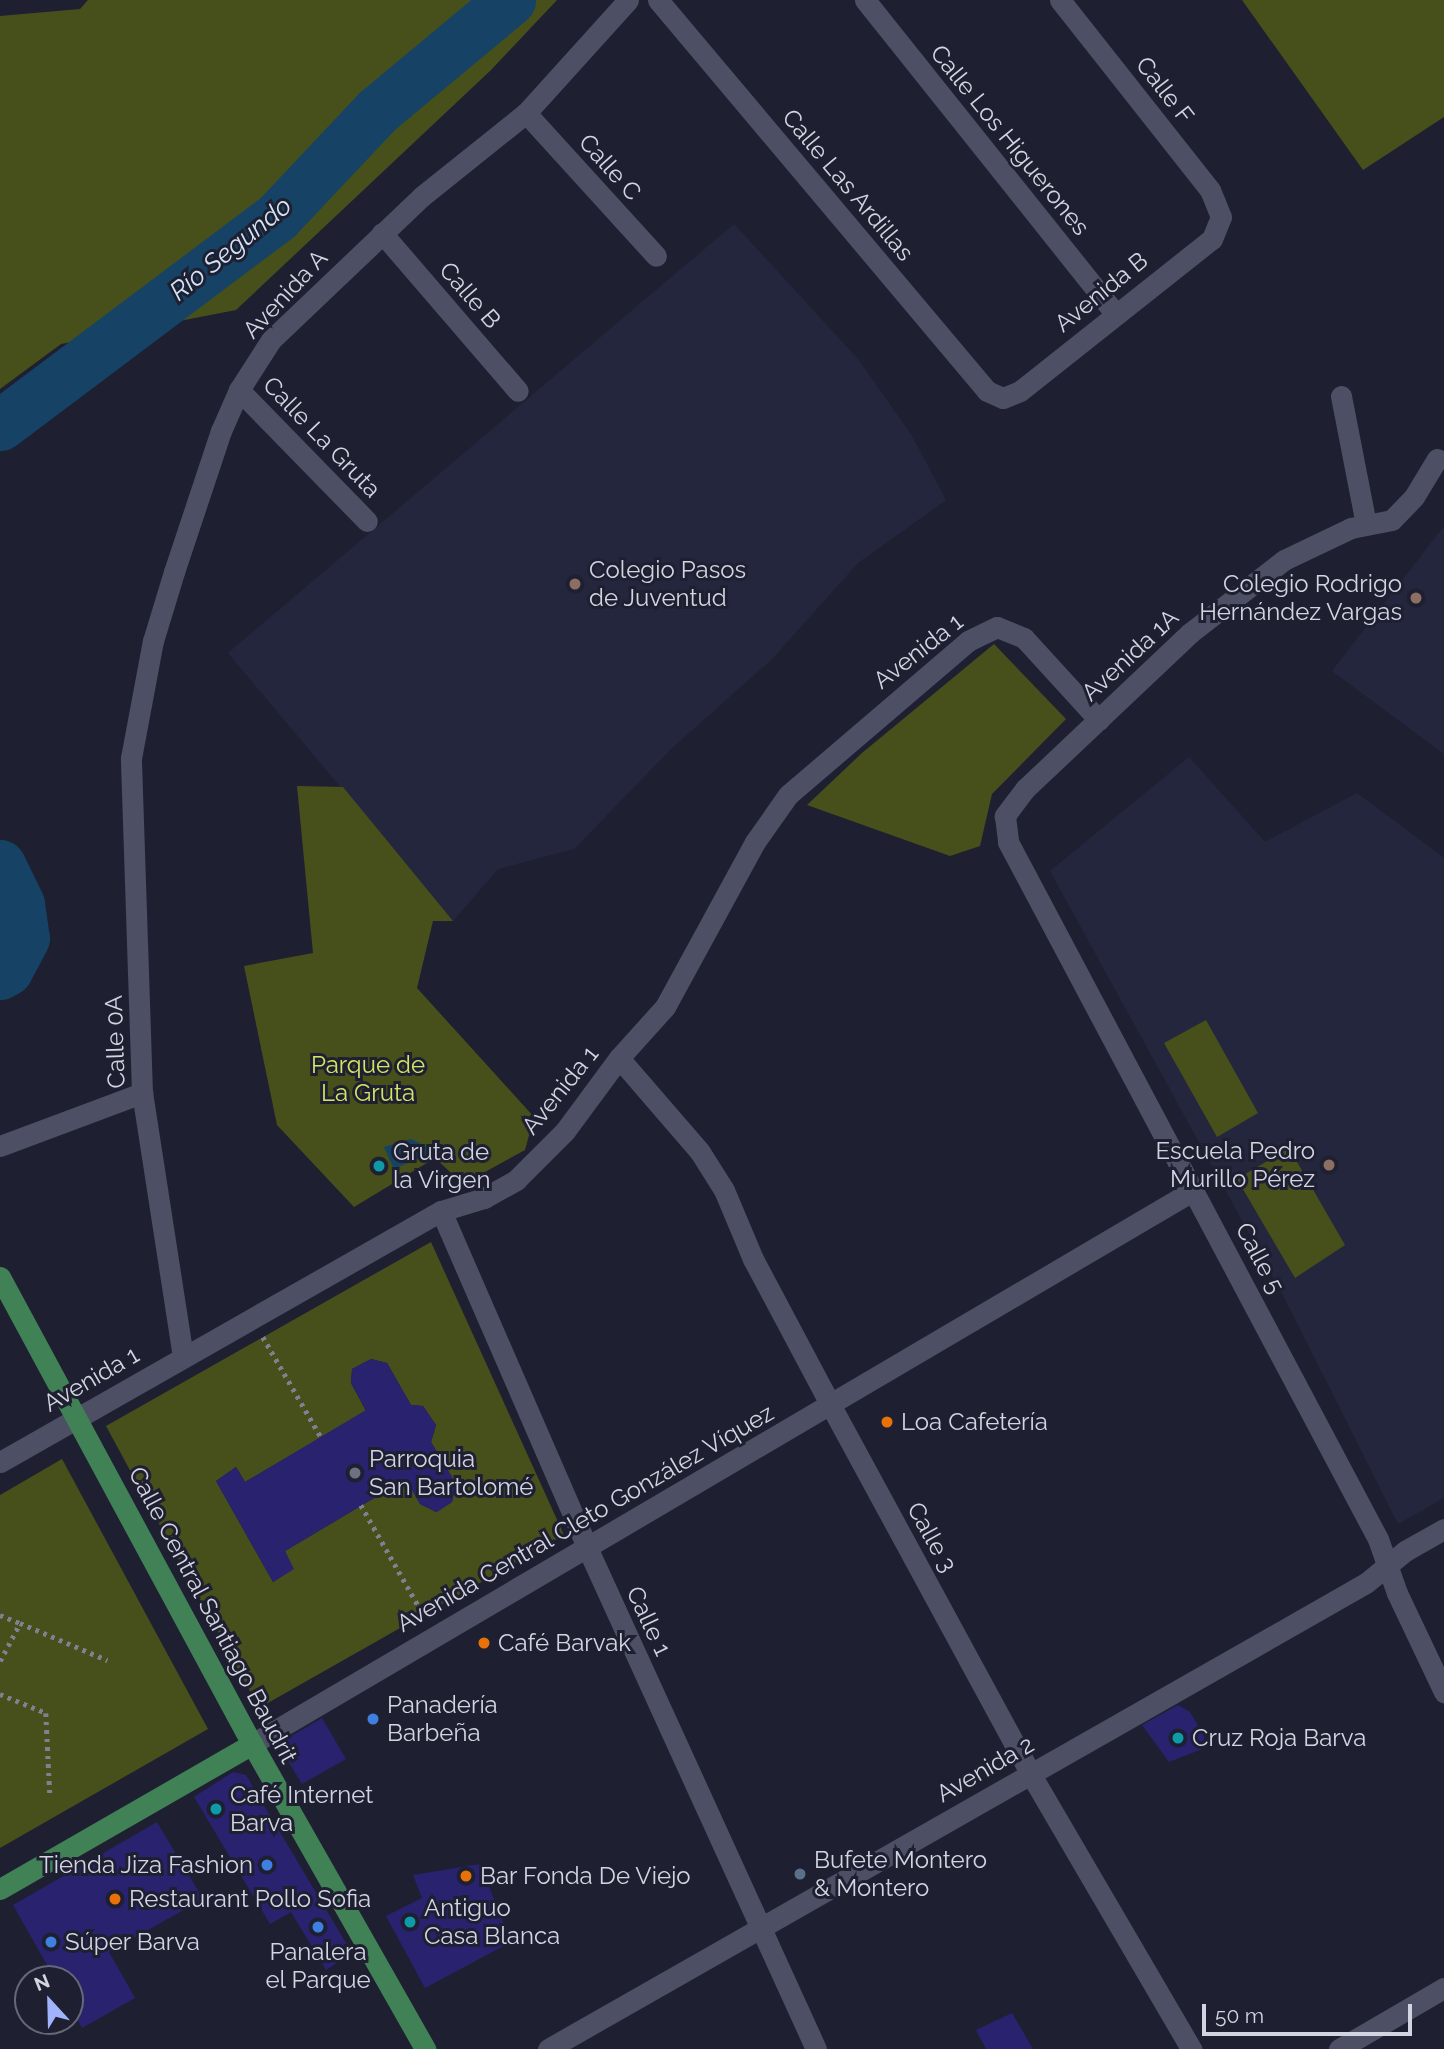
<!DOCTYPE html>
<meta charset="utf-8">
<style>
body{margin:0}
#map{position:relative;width:1444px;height:2049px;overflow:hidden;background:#1e2032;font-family:Raleway,sans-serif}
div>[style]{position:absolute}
.built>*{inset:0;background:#24263e}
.green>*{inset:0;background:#47501b}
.water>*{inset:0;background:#164365}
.river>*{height:51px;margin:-25.5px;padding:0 25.5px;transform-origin:25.5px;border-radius:25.5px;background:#164365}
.building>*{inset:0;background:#28226f}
.path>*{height:4.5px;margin-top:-2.25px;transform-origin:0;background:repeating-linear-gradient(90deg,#7f8090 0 3.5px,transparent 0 8.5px)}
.minor>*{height:21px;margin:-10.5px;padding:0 10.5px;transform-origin:10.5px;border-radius:10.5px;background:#4d4f64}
.major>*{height:21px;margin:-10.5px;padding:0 10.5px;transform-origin:10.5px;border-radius:10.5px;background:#408256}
.dots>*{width:19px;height:19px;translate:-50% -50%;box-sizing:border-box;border:4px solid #1e2032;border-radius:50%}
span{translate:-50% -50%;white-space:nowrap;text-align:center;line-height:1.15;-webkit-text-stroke:6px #1e2032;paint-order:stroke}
.street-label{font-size:24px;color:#d3d4e1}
.poi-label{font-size:24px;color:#d3d4e1}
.left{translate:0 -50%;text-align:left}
.right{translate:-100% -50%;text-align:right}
.park-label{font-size:24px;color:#d0e764}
.water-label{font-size:26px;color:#d2e5f6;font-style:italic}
.north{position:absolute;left:14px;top:1965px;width:70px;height:70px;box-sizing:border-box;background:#1e2032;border:2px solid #666878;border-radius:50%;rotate:338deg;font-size:19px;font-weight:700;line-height:28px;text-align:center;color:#d3d4e1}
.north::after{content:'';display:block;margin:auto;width:24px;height:32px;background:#a1b3fd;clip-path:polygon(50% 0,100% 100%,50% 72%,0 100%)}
.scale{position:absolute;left:1202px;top:2004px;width:210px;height:32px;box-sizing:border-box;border:4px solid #d3d4e1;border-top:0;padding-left:9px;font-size:21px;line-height:24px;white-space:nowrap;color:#d3d4e1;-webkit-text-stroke:5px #1e2032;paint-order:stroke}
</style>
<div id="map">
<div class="built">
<i style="clip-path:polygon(734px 224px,858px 359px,912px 436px,946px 500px,858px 563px,772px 659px,672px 748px,574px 849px,498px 869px,453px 921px,228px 653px)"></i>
<i style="clip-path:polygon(1444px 526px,1444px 754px,1332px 671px)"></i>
<i style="clip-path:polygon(1189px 757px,1265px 842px,1357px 793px,1444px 858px,1444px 1498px,1398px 1524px,1283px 1295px,1050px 871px)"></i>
</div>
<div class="green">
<i style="clip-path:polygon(88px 0,557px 0,491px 70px,236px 310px,61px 344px,0 389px,0 16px,80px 9px)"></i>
<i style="clip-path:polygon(1242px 0,1444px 0,1444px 117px,1363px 170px)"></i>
<i style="clip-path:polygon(994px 644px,1066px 719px,992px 794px,980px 846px,950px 856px,807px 805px,862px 753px)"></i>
<i style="clip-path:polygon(297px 786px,343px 787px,453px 921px,433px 921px,417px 988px,534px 1117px,525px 1150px,463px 1184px,435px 1158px,354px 1207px,277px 1125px,244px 966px,313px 953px)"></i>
<i style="clip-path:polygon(1206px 1020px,1258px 1113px,1217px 1137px,1164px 1043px)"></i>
<i style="clip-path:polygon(1289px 1148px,1345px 1245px,1295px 1278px,1237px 1179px)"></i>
<i style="clip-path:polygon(evenodd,431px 1242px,564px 1535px,259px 1708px,106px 1426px,431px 1242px,371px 1359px,387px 1363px,411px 1405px,423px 1406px,436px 1425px,431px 1442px,456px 1484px,452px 1502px,436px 1512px,420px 1504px,406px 1479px,285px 1551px,293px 1569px,273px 1582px,216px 1481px,236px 1467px,245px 1482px,366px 1411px,351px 1383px,352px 1369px,371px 1359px)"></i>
<i style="clip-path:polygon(62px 1459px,208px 1729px,0 1848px,0 1495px)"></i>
</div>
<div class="water">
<i style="clip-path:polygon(411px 1139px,426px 1146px,429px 1154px,394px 1169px,384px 1147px)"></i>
</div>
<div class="river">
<i style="left:0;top:425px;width:346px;rotate:-36.9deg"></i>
<i style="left:277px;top:217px;width:147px;rotate:-46.7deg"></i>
<i style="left:378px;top:110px;width:172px;rotate:-39.8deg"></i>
<i style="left:0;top:865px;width:43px;rotate:64deg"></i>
<i style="left:19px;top:904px;width:34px;rotate:82deg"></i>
<i style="left:24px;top:938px;width:36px;rotate:118deg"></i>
<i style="left:7px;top:970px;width:8px;rotate:150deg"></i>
</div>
<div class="building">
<i style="clip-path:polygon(371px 1359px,387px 1363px,411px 1405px,423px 1406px,436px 1425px,431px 1442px,456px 1484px,452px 1502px,437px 1512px,420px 1504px,406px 1479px,285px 1551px,294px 1569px,273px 1582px,216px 1481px,236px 1467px,245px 1482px,366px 1410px,351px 1383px,352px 1369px)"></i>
<i style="clip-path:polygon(1178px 1705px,1190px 1712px,1210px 1746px,1169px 1762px,1142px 1725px)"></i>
<i style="clip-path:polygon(322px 1718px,346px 1759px,302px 1784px,278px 1744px)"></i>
<i style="clip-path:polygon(233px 1772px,246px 1775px,346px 1943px,351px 1954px,326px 1970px,291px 1912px,270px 1924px,194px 1797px)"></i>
<i style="clip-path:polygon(157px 1822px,203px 1899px,109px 1952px,135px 1998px,82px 2028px,70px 2006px,70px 1979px,55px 1979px,13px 1905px)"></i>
<i style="clip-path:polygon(480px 1864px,511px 1942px,425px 1988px,386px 1916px,422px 1898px,413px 1875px)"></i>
<i style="clip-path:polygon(1012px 2013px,1033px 2049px,986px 2049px,976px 2030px)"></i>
</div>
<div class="path">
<i style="left:263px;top:1337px;width:116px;rotate:59.9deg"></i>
<i style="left:361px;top:1505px;width:125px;rotate:60.4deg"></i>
<i style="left:0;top:1615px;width:22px;rotate:22deg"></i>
<i style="left:0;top:1661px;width:43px;rotate:-62.2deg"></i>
<i style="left:20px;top:1623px;width:95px;rotate:23deg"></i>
<i style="left:0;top:1694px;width:50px;rotate:22.4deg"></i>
<i style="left:46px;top:1713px;width:82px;rotate:87.2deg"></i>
</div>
<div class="minor">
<i style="left:658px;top:0;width:511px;rotate:49.92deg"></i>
<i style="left:987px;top:391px;width:17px;rotate:24deg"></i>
<i style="left:1003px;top:398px;width:18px;rotate:-22deg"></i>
<i style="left:1020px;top:391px;width:245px;rotate:-38.4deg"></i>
<i style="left:1212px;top:239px;width:24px;rotate:-68deg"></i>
<i style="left:1221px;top:217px;width:29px;rotate:-112deg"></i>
<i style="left:1210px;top:190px;width:242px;rotate:-128.3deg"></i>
<i style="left:865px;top:0;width:399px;rotate:51.4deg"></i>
<i style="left:526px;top:113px;width:193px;rotate:47.7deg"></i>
<i style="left:382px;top:233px;width:208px;rotate:49.3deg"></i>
<i style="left:239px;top:390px;width:183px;rotate:45.7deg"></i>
<i style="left:1341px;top:396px;width:131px;rotate:79deg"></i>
<i style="left:1437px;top:459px;width:44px;rotate:121.2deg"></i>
<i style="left:1414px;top:497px;width:32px;rotate:134deg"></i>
<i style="left:1392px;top:520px;width:42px;rotate:169deg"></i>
<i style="left:1351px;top:528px;width:74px;rotate:154.5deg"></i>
<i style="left:1284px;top:560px;width:119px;rotate:142.2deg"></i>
<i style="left:1190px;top:633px;width:227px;rotate:136.6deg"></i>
<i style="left:1025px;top:789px;width:34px;rotate:127deg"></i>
<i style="left:1005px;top:816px;width:26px;rotate:83deg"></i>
<i style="left:1008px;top:842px;width:789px;rotate:62.04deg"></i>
<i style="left:1378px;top:1539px;width:57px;rotate:70.6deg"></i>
<i style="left:1397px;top:1593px;width:110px;rotate:64.6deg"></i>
<i style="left:619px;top:1058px;width:124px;rotate:49.2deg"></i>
<i style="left:700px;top:1152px;width:45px;rotate:57.7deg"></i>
<i style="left:724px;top:1190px;width:75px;rotate:67.2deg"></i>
<i style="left:753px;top:1259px;width:166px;rotate:62deg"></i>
<i style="left:831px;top:1406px;width:417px;rotate:61.5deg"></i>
<i style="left:1030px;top:1773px;width:320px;rotate:59.7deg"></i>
<i style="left:0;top:1146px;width:152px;rotate:-20.5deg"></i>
<i style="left:441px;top:1211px;width:364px;rotate:66.5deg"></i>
<i style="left:586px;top:1545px;width:554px;rotate:65.47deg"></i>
<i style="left:183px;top:1357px;width:267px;rotate:-98.8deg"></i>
<i style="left:142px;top:1093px;width:335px;rotate:-91.9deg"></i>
<i style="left:131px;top:758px;width:119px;rotate:-79.4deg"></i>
<i style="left:153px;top:641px;width:72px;rotate:-73.1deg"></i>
<i style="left:174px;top:572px;width:149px;rotate:-71.6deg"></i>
<i style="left:221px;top:431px;width:45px;rotate:-66.3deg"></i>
<i style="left:239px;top:390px;width:59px;rotate:-57.4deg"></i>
<i style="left:271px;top:340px;width:207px;rotate:-43.6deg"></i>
<i style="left:421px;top:197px;width:134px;rotate:-38.7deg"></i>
<i style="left:526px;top:113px;width:152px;rotate:-47.9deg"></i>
<i style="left:0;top:1462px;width:507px;rotate:-29.65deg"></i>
<i style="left:441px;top:1211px;width:45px;rotate:-16.8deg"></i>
<i style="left:484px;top:1198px;width:37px;rotate:-29deg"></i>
<i style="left:516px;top:1180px;width:69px;rotate:-45deg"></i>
<i style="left:565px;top:1131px;width:91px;rotate:-53.5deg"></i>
<i style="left:619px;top:1058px;width:69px;rotate:-48deg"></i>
<i style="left:665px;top:1007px;width:188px;rotate:-61.4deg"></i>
<i style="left:755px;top:842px;width:57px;rotate:-54.9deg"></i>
<i style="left:788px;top:795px;width:237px;rotate:-40.5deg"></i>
<i style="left:968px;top:641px;width:32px;rotate:-26deg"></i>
<i style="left:997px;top:627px;width:29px;rotate:22deg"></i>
<i style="left:1024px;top:638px;width:111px;rotate:47.6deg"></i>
<i style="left:252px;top:1744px;width:1093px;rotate:-30.46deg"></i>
<i style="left:548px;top:2049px;width:941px;rotate:-29.67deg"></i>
<i style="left:1366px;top:1583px;width:50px;rotate:-39.4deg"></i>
<i style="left:1405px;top:1551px;width:45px;rotate:-29.4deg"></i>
<i style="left:1339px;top:2049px;width:121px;rotate:-30.2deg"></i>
</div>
<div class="major">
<i style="left:0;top:1277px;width:531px;rotate:61.65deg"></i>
<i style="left:252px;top:1744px;width:351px;rotate:60.4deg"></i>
<i style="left:0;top:1889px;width:291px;rotate:-29.9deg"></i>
</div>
<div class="dots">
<i style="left:575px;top:584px;background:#8d6e63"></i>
<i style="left:1416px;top:598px;background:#8d6e63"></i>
<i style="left:1329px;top:1165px;background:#8d6e63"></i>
<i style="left:379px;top:1166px;background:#0f9aa8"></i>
<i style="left:887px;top:1422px;background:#e8710a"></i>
<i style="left:355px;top:1473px;background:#6b7280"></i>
<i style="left:484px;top:1643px;background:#e8710a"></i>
<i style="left:373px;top:1719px;background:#3f7fe0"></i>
<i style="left:1178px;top:1738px;background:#0f9aa8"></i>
<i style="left:216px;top:1809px;background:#0f9aa8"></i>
<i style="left:267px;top:1865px;background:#3f7fe0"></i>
<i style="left:800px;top:1874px;background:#5c6f8a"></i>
<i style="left:466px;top:1876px;background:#e8710a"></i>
<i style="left:115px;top:1899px;background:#e8710a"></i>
<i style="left:410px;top:1922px;background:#0f9aa8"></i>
<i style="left:318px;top:1927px;background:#3f7fe0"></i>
<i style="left:51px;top:1942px;background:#3f7fe0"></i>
</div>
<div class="street-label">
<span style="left:1165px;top:90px;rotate:52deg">Calle F</span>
<span style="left:1010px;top:140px;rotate:51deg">Calle Los Higuerones</span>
<span style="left:610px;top:167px;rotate:48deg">Calle C</span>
<span style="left:848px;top:185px;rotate:50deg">Calle Las Ardillas</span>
<span style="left:1101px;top:292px;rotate:-39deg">Avenida B</span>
<span style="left:285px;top:294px;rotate:-47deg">Avenida A</span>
<span style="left:470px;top:295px;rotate:49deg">Calle B</span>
<span style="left:322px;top:437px;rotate:46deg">Calle La Gruta</span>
<span style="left:918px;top:651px;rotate:-38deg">Avenida 1</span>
<span style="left:1130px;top:655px;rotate:-43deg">Avenida 1A</span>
<span style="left:115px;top:1042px;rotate:-92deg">Calle 0A</span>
<span style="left:560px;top:1090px;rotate:-51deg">Avenida 1</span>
<span style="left:1260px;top:1258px;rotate:62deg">Calle 5</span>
<span style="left:91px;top:1379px;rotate:-30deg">Avenida 1</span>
<span style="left:585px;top:1518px;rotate:-30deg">Avenida Central Cleto González Víquez</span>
<span style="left:932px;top:1537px;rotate:61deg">Calle 3</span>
<span style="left:213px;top:1615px;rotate:62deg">Calle Central Santiago Baudrit</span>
<span style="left:649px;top:1621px;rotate:65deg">Calle 1</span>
<span style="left:985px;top:1769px;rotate:-30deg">Avenida 2</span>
</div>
<div class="poi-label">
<span class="left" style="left:589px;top:584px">Colegio Pasos<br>de Juventud</span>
<span class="right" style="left:1402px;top:598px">Colegio Rodrigo<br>Hernández Vargas</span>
<span class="right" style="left:1315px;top:1165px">Escuela Pedro<br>Murillo Pérez</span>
<span class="left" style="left:393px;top:1166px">Gruta de<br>la Virgen</span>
<span class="left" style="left:901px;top:1422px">Loa Cafetería</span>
<span class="left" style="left:369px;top:1473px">Parroquia<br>San Bartolomé</span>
<span class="left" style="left:498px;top:1643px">Café Barvak</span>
<span class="left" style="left:387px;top:1719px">Panadería<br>Barbeña</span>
<span class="left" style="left:1192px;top:1738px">Cruz Roja Barva</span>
<span class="left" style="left:230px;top:1809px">Café Internet<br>Barva</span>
<span class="left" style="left:814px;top:1874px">Bufete Montero<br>&amp; Montero</span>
<span class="right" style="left:253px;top:1865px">Tienda Jiza Fashion</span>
<span class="left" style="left:480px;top:1876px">Bar Fonda De Viejo</span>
<span class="left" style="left:129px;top:1899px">Restaurant Pollo Sofia</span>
<span class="left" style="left:424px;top:1922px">Antiguo<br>Casa Blanca</span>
<span class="left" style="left:65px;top:1942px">Súper Barva</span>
<span style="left:318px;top:1966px">Panalera<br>el Parque</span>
</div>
<div class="park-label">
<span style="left:368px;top:1079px">Parque de<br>La Gruta</span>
</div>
<div class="water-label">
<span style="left:231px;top:249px;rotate:-39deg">Río Segundo</span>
</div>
<div class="north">N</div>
<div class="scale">50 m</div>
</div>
